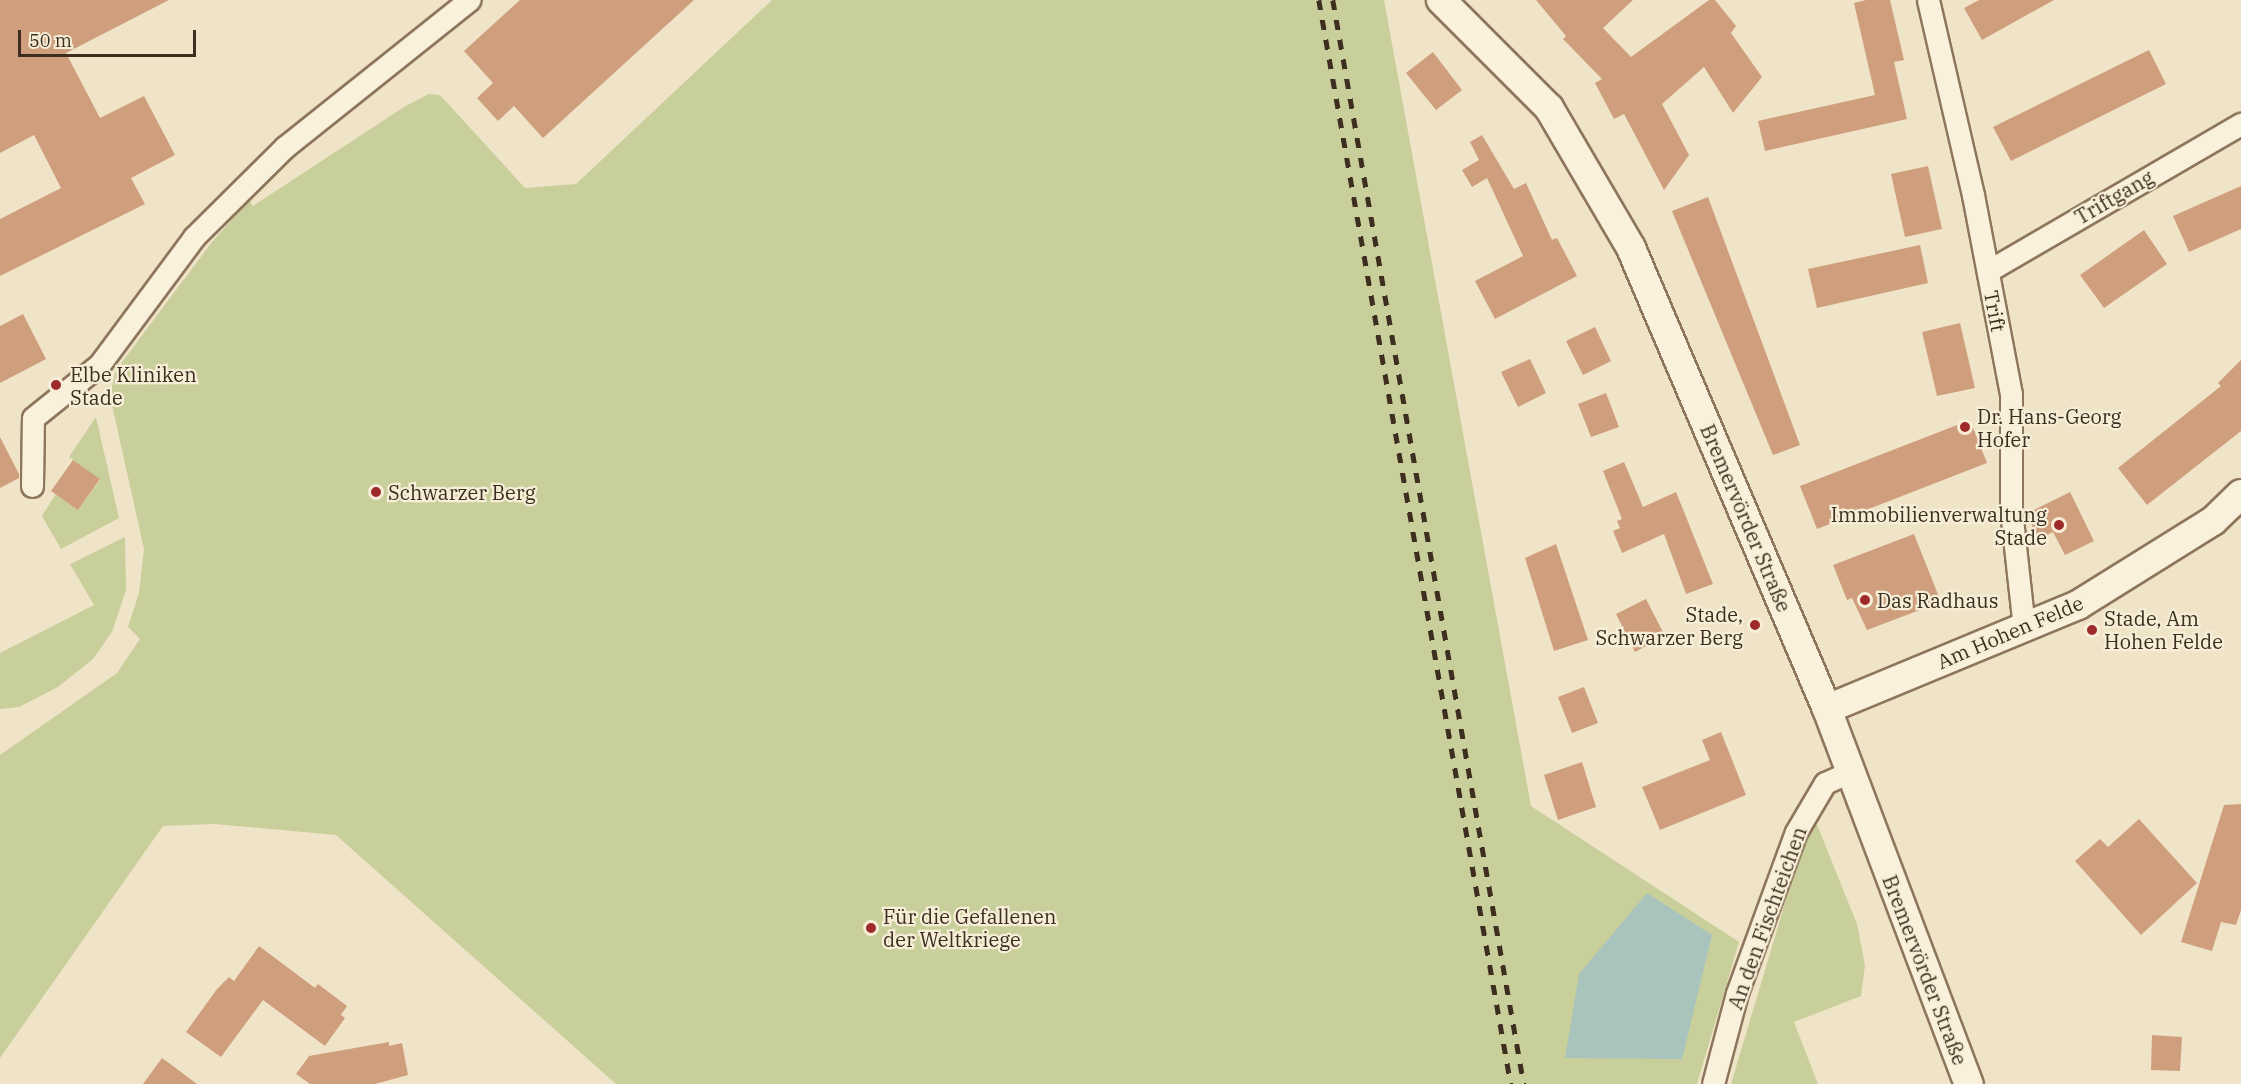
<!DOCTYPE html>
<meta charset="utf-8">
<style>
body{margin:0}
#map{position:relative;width:2241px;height:1084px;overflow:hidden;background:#f0e4c8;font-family:"IBM Plex Serif",serif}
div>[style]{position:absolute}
.green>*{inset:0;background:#c9cf9b}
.water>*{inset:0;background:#a9c4bc}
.building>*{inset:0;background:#cf9f7d}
.roads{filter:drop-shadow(2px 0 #8d765c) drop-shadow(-2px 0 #8d765c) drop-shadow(0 2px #8d765c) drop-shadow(0 -2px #8d765c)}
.street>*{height:21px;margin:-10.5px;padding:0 10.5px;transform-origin:10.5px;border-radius:10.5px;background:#faf1dc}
.secondary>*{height:28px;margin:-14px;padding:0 14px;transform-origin:14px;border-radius:14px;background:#faf1dc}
.rail>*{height:4.5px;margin-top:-2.25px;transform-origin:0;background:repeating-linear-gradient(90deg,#3d2e20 0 10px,transparent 0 20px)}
.dots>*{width:16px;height:16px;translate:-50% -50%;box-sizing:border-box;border:3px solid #f7eed8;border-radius:50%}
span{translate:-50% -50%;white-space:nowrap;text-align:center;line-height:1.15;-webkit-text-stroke:4.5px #f7eed8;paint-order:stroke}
.street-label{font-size:20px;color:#3d2e20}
.poi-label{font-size:20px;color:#3d2e20}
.left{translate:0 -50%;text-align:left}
.right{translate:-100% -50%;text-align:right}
.scale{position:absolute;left:18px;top:30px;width:178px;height:27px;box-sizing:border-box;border:3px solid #3d2e20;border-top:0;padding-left:8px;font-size:18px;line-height:21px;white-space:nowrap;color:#3d2e20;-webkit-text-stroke:4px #f7eed8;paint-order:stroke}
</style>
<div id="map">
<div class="green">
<i style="clip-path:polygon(772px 0,1384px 0,1531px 806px,1739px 942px,1697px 1084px,616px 1084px,336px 835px,214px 824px,163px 826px,0 1058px,0 755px,117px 673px,140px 639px,128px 627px,139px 593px,144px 549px,110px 396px,115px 373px,125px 358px,212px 242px,249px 200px,253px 206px,404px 107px,429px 94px,440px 95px,525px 188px,576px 184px)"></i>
<i style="clip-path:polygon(96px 417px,119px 518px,61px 549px,42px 516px,56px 494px,78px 510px,100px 480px,69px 457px)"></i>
<i style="clip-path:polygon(125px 537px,126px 590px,112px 632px,93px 659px,58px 687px,19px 707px,0 709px,0 653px,94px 605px,70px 564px)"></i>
<i style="clip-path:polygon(1816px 822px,1857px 924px,1865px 965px,1861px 996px,1794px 1022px,1818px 1084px,1731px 1084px,1808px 826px)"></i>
</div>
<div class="water">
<i style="clip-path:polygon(1647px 893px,1712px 935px,1682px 1059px,1565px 1058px,1579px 974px)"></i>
</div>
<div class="building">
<i style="clip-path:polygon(0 0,169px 0,66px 53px,100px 118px,144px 96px,175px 155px,131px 178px,145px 204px,0 276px,0 219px,61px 188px,34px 135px,0 153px)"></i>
<i style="clip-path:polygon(520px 0,694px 0,543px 138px,514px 106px,498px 121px,477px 98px,493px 83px,464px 51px)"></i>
<i style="clip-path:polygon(1536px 0,1633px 0,1603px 28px,1631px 57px,1709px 0,1715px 0,1736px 26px,1731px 33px,1762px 77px,1733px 113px,1704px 67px,1662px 104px,1689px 155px,1664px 190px,1624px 114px,1614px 119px,1595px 83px,1602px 79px,1563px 39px,1566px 36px)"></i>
<i style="clip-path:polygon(1866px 0,1890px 0,1904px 60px,1894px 62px,1907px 119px,1765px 151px,1758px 121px,1875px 95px,1854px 3px)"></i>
<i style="clip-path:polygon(1979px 0,2054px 0,1982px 40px,1964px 8px)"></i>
<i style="clip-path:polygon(2149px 50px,2166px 84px,2011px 161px,1993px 127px)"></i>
<i style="clip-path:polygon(1433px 52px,1462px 90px,1436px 110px,1406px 73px)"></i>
<i style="clip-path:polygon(1482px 135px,1514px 189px,1526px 183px,1552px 240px,1557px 238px,1577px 276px,1495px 319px,1475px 281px,1523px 256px,1487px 178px,1472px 187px,1462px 170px,1479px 160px,1470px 142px)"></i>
<i style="clip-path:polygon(1928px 166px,1942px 229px,1905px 237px,1891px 174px)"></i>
<i style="clip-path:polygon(2241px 186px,2241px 229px,2189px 252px,2173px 216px)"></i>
<i style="clip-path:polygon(1708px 197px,1800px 445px,1773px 455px,1672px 211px)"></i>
<i style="clip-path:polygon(2144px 230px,2167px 264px,2104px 308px,2080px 275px)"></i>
<i style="clip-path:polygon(1920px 245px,1928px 283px,1817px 308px,1808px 269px)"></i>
<i style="clip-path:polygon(23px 314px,46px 359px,0 383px,0 326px)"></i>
<i style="clip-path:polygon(1960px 323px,1975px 388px,1937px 396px,1922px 332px)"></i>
<i style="clip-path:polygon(1595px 327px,1611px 361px,1583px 375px,1566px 341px)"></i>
<i style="clip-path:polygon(1530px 359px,1546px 393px,1518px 407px,1501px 372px)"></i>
<i style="clip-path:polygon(2241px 360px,2241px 431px,2147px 505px,2118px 468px,2221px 386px,2218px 383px)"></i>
<i style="clip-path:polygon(1606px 393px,1619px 427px,1591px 437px,1578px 404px)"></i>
<i style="clip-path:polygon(1970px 420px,1987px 463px,1817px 529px,1800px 486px)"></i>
<i style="clip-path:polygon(0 437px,19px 474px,19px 478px,0 488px)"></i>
<i style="clip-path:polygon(73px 460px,100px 479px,78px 510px,51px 491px)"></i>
<i style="clip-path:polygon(1624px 462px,1643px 507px,1676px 492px,1713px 584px,1686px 594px,1664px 534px,1622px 553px,1613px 531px,1620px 528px,1617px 521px,1622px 519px,1603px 471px)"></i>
<i style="clip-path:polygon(2070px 492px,2094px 541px,2065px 555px,2053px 532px,2039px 539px,2026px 514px)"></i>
<i style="clip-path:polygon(1914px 534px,1941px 602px,1867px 630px,1852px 598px,1847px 600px,1833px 565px)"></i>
<i style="clip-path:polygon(1556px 544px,1588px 640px,1554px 651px,1525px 558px)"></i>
<i style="clip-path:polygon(1646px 599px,1665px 636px,1635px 652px,1616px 614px)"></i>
<i style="clip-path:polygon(1584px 687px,1598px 723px,1572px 733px,1558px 697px)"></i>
<i style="clip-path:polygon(1721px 732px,1746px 795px,1660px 830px,1642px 787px,1710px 760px,1702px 740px)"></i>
<i style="clip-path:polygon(1582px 762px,1596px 807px,1558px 820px,1544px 775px)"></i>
<i style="clip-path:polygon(2241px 804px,2241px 910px,2236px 925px,2221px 922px,2212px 951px,2181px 942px,2224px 805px)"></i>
<i style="clip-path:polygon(2139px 819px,2197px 883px,2141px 935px,2075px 861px,2100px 839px,2108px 847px)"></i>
<i style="clip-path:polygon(259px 946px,315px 988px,318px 984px,347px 1006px,341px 1015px,345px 1018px,325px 1046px,263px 1000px,221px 1057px,186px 1032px,217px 989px,229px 977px,234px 981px)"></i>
<i style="clip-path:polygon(2152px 1035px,2182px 1037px,2180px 1071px,2151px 1070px)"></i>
<i style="clip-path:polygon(389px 1042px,389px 1046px,402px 1043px,408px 1075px,375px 1084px,310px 1084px,296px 1074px,309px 1056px)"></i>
<i style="clip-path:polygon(162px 1058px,173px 1066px,197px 1084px,143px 1084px)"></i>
</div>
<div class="roads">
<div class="street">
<i style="left:1928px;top:0;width:200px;rotate:77deg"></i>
<i style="left:1973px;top:195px;width:203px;rotate:79.2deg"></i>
<i style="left:2011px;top:394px;width:116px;rotate:90deg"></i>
<i style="left:2011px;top:510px;width:119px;rotate:83.7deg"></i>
<i style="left:1988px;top:271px;width:293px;rotate:-30.2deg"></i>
<i style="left:32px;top:486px;width:68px;rotate:-89.2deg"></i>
<i style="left:33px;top:418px;width:85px;rotate:-38.8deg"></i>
<i style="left:99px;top:365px;width:159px;rotate:-53.4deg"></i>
<i style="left:194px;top:237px;width:128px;rotate:-44.7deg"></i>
<i style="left:285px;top:147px;width:236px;rotate:-38.6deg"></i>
<i style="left:1713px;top:1084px;width:94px;rotate:-75.2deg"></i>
<i style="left:1737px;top:993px;width:171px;rotate:-69.9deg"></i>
<i style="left:1796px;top:832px;width:57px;rotate:-59.4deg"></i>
<i style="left:1825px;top:783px;width:27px;rotate:-24deg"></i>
</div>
<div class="secondary">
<i style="left:1441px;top:0;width:153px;rotate:45deg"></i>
<i style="left:1549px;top:108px;width:162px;rotate:59.6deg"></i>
<i style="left:1631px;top:248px;width:501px;rotate:66.97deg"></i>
<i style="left:1827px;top:709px;width:401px;rotate:69.3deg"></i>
<i style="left:1827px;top:709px;width:272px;rotate:-22.5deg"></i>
<i style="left:2078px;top:605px;width:159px;rotate:-31.9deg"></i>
<i style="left:2213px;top:521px;width:39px;rotate:-44deg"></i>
</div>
</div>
<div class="rail">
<i style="left:1319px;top:0;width:1101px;rotate:79.96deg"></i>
<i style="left:1333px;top:0;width:1101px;rotate:80.01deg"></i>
</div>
<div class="dots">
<i style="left:56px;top:385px;background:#9e2a2b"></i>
<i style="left:1965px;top:427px;background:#9e2a2b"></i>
<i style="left:376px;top:492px;background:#9e2a2b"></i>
<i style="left:2059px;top:525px;background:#9e2a2b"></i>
<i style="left:1865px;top:600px;background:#9e2a2b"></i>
<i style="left:1755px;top:625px;background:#9e2a2b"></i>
<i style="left:2092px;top:630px;background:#9e2a2b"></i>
<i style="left:871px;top:928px;background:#9e2a2b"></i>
</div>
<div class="street-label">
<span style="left:2114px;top:197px;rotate:-30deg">Triftgang</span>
<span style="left:1995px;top:311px;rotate:79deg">Trift</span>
<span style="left:1746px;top:518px;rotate:67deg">Bremervörder Straße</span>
<span style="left:2010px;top:632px;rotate:-23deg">Am Hohen Felde</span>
<span style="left:1767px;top:918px;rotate:-70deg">An den Fischteichen</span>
<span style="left:1925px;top:970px;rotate:69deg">Bremervörder Straße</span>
</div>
<div class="poi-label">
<span class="left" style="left:70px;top:386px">Elbe Kliniken<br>Stade</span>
<span class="left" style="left:1977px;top:428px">Dr. Hans-Georg<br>Hofer</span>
<span class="left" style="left:388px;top:492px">Schwarzer Berg</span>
<span class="right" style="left:2047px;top:526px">Immobilienverwaltung<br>Stade</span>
<span class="left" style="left:1877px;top:600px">Das Radhaus</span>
<span class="right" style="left:1743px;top:626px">Stade,<br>Schwarzer Berg</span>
<span class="left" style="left:2104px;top:630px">Stade, Am<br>Hohen Felde</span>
<span class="left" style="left:883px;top:928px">Für die Gefallenen<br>der Weltkriege</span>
</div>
<div class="scale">50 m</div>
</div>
